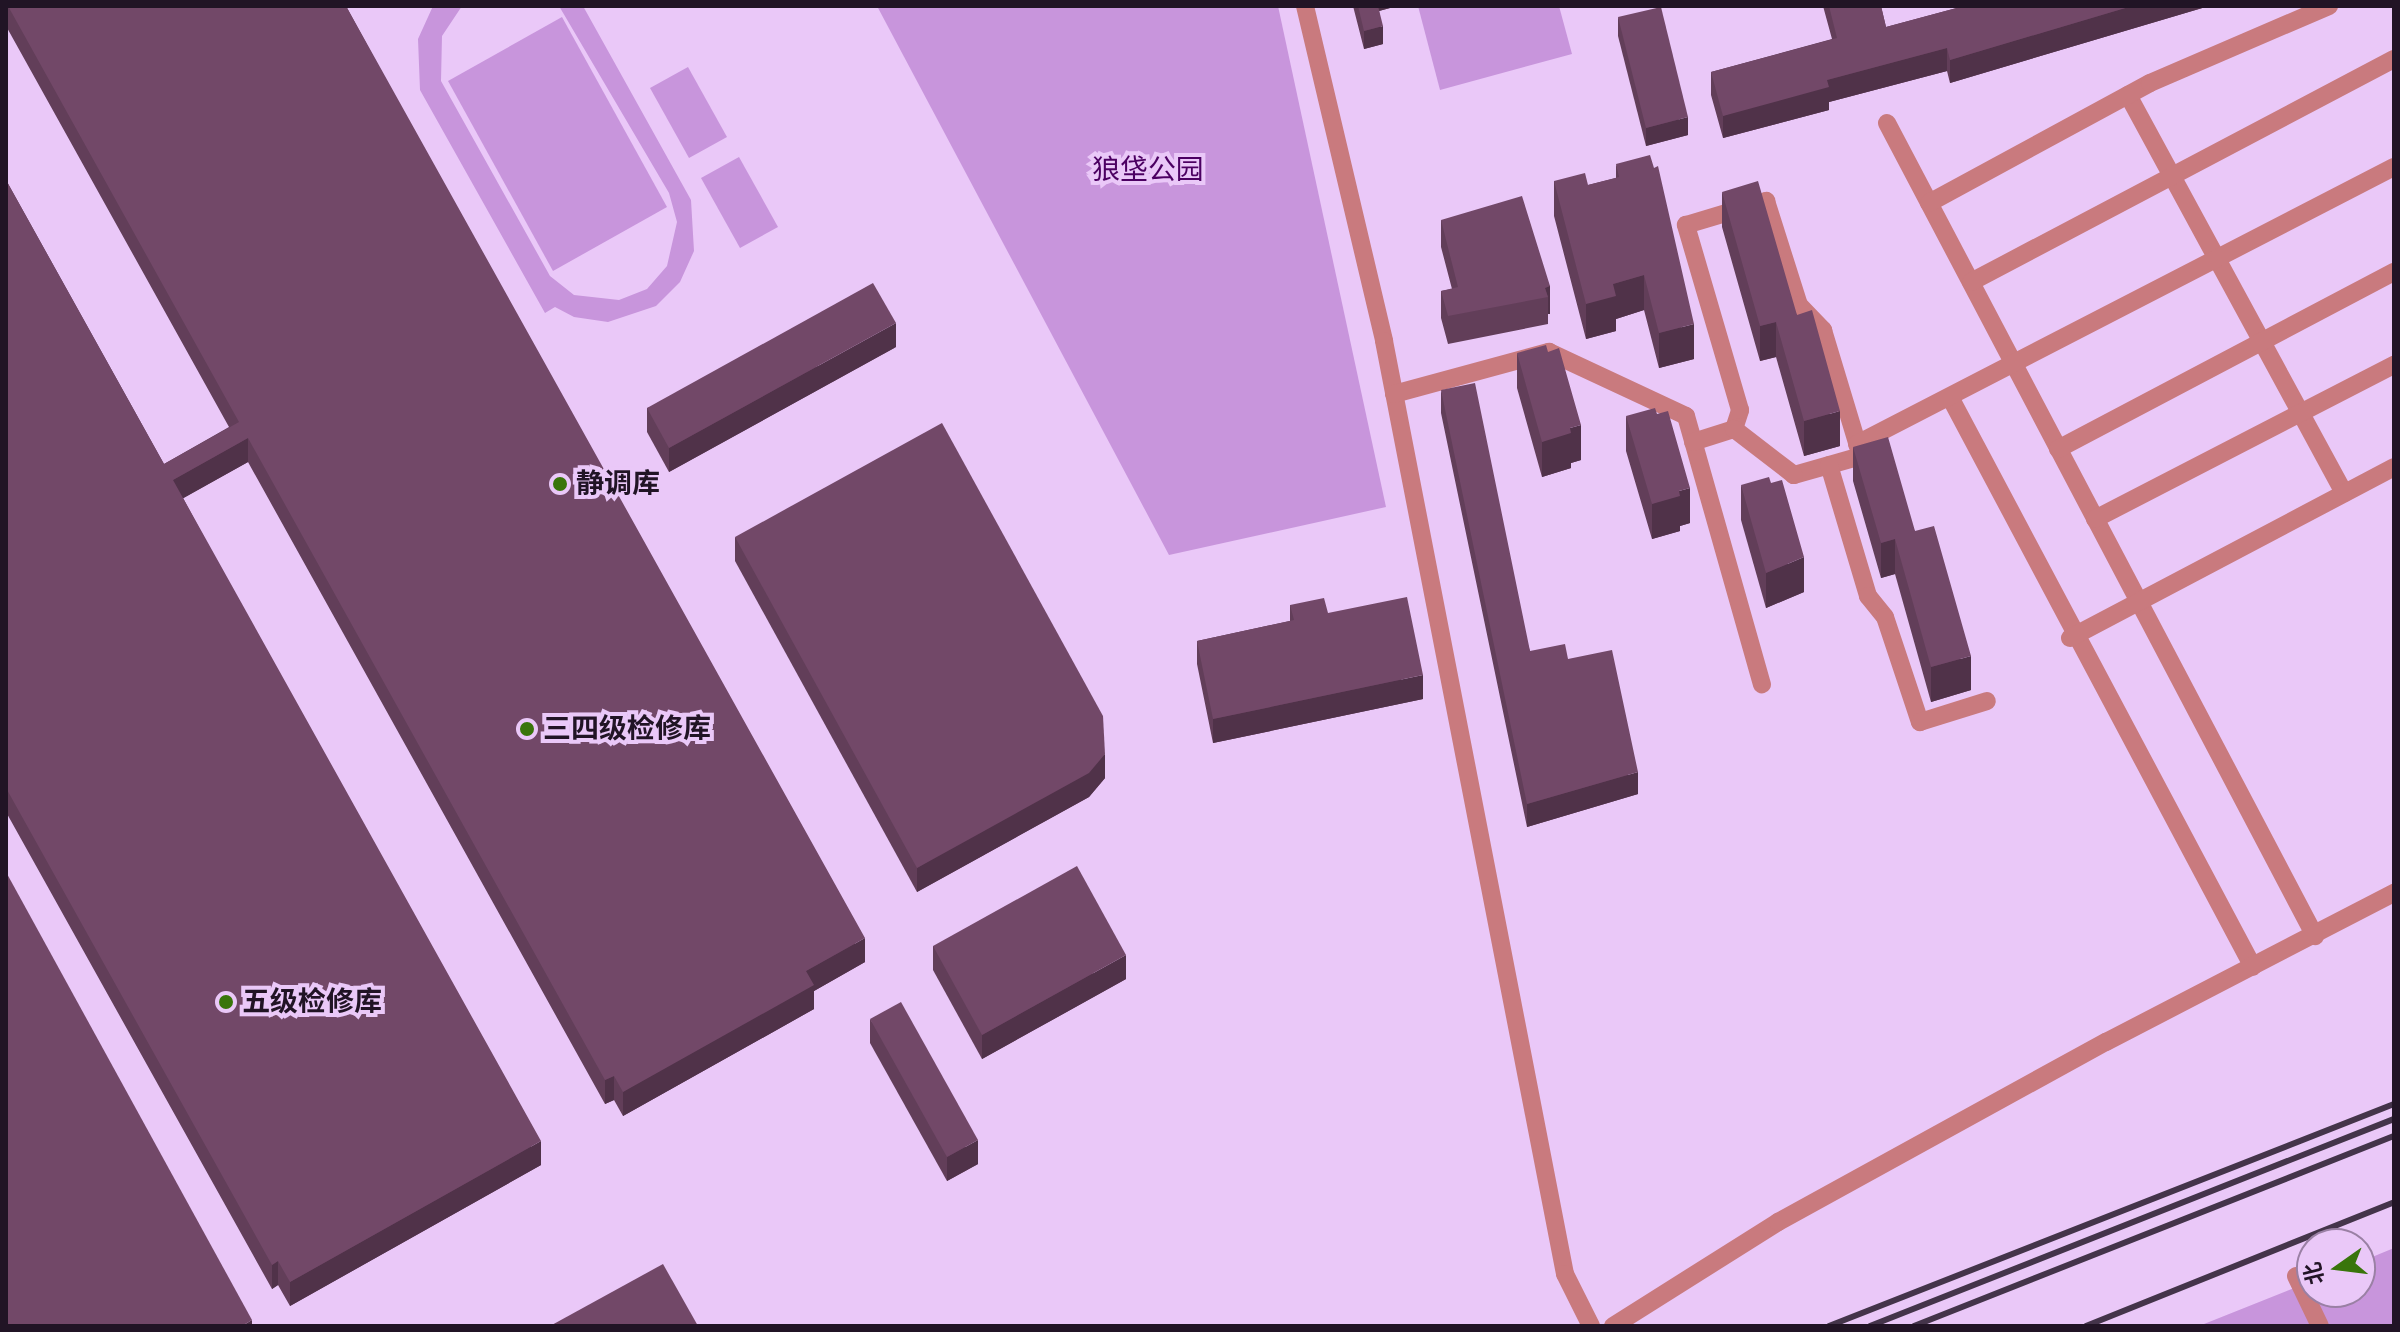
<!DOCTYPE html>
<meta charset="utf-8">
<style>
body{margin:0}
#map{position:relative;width:2400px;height:1332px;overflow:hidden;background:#eac8f8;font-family:"Varela Round","Noto Sans SC",sans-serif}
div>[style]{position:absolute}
.green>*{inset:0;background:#c895dc}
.minor>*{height:18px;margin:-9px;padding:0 9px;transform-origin:9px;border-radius:9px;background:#c97a7e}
.rail>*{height:6px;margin:-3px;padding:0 3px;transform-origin:3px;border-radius:3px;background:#44344a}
.wall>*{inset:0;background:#623e59}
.shaded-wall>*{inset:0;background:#503249}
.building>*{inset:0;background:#724868}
.dots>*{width:22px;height:22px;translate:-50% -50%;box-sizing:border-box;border:4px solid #eac8f8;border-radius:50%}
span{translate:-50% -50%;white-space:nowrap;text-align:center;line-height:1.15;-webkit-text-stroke:8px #eac8f8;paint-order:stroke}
.park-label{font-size:28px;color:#4c0062}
.poi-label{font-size:28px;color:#211425;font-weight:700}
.left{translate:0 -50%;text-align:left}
.frame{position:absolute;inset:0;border:8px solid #211425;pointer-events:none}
.north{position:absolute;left:2296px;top:1228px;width:80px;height:80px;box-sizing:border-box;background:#eac8f8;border:2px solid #9a80a4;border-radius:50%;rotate:256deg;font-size:22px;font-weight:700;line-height:32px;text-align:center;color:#211425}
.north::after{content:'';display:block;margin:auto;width:28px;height:36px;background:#39750b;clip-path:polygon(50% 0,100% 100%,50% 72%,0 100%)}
</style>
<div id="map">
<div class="green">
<i style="clip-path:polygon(433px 6px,462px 6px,442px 36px,441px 81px,550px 276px,574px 295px,619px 300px,647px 289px,667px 266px,677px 222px,669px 193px,559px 6px,583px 6px,691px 200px,694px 251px,680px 282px,656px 306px,608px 322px,574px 317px,555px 307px,545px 313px,420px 90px,418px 39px)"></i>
<i style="clip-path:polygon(877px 6px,1278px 6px,1386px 507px,1169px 555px)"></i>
<i style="clip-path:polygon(1418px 6px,1559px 6px,1572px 54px,1440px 90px)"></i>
<i style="clip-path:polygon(562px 17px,667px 207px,553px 271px,448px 81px)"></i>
<i style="clip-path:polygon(688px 67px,727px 137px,689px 158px,650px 88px)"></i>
<i style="clip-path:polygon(739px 157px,778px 227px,740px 248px,701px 178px)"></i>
<i style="clip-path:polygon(2394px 1248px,2394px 1326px,2199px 1326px,2312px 1281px,2312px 1292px,2360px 1292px,2360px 1262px)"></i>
</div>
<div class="minor">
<i style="left:1305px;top:6px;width:344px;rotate:76.7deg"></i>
<i style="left:1384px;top:341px;width:950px;rotate:79.02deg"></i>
<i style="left:1565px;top:1274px;width:58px;rotate:63.4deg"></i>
<i style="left:2128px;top:95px;width:453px;rotate:61.5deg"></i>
<i style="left:1887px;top:123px;width:919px;rotate:62.24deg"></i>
<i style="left:1929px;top:203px;width:251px;rotate:-28.5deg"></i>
<i style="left:2150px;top:83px;width:195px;rotate:-23.3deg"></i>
<i style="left:1971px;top:282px;width:478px;rotate:-27.8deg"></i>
<i style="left:1394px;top:394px;width:161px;rotate:-15.2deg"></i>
<i style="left:1549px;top:352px;width:151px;rotate:25deg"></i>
<i style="left:1686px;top:416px;width:279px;rotate:74.2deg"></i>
<i style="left:1951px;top:399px;width:643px;rotate:62deg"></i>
<i style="left:1693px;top:442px;width:43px;rotate:-17.6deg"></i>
<i style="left:1734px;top:429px;width:20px;rotate:-72deg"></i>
<i style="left:1740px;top:410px;width:193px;rotate:-106.3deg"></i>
<i style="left:1686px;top:225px;width:84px;rotate:-16.7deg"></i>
<i style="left:1766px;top:201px;width:109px;rotate:72.4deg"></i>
<i style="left:1799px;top:305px;width:35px;rotate:46deg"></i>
<i style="left:1823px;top:330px;width:132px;rotate:73.2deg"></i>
<i style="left:1861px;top:456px;width:70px;rotate:164.2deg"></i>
<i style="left:1794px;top:475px;width:76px;rotate:-142.5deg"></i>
<i style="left:1857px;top:444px;width:604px;rotate:-27.29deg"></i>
<i style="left:2058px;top:449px;width:380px;rotate:-27.8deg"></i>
<i style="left:1829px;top:465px;width:137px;rotate:73.4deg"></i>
<i style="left:1868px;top:596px;width:27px;rotate:51deg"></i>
<i style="left:1885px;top:617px;width:111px;rotate:71.6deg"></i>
<i style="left:1920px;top:722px;width:70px;rotate:-17.4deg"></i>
<i style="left:2095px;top:519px;width:336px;rotate:-27.3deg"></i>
<i style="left:2070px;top:638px;width:366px;rotate:-27.8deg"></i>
<i style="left:2296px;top:1276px;width:55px;rotate:64.4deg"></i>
<i style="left:1613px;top:1326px;width:195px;rotate:-32.2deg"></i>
<i style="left:1778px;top:1222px;width:374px;rotate:-28.8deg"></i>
<i style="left:2106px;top:1042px;width:324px;rotate:-27.4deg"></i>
</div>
<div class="rail">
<i style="left:1829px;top:1326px;width:607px;rotate:-21.45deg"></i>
<i style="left:1870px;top:1326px;width:563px;rotate:-21.56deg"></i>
<i style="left:1914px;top:1326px;width:516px;rotate:-21.6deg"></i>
<i style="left:2086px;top:1326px;width:332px;rotate:-21.9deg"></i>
</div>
<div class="wall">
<i style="clip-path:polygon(6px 6px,346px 6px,865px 962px,814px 991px,814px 1009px,623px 1116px,614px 1100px,605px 1104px,248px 462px,183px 498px,541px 1165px,290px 1306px,278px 1285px,272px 1289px,6px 812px,6px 180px,164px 464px,229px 427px,6px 26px)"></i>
<i style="clip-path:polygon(1353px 6px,1390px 6px,1390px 8px,1379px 11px,1383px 44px,1364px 49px)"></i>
<i style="clip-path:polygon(1823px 6px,1881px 6px,1886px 27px,1964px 6px,2209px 6px,1950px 83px,1947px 71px,1829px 102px,1829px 110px,1723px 138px,1711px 95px,1711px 72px,1832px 39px)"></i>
<i style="clip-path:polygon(1618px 17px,1688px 135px,1646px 146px,1618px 36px)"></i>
<i style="clip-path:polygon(1616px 164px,1694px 359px,1659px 368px,1644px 310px,1616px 319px,1616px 331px,1586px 339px,1554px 216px,1554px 181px,1588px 185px,1616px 178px)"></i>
<i style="clip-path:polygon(1722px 192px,1797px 315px,1840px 446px,1804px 456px,1776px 357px,1760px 361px,1722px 227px)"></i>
<i style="clip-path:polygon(1441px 220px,1550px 286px,1550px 314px,1548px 314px,1548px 324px,1448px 344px,1441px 318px,1441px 291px,1452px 289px,1441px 247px)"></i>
<i style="clip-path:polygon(896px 347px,669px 472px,647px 432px,647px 408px)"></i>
<i style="clip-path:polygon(1517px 353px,1581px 460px,1571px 463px,1571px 468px,1542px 477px,1517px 388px)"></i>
<i style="clip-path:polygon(1441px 390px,1530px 651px,1568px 659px,1638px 794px,1527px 827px,1441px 413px)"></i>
<i style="clip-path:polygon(1626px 416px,1690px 523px,1680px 526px,1680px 531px,1652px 539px,1626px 451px)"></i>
<i style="clip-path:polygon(1853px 447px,1915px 531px,1971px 690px,1931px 702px,1895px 574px,1881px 578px,1853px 481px)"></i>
<i style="clip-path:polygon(1741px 485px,1804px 592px,1766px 608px,1741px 520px)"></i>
<i style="clip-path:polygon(735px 537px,1105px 778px,1089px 797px,917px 892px,735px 561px)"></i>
<i style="clip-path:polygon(1290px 605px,1328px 613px,1423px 699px,1213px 743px,1197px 664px,1197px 641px,1290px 621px)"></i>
<i style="clip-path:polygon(933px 946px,1126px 979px,982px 1059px,933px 970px)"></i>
<i style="clip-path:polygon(870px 1019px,978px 1164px,947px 1181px,870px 1043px)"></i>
</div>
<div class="shaded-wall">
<i style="clip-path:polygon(1375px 6px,1390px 6px,1390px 8px,1375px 12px)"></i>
<i style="clip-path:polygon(2132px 6px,2209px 6px,1950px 83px,1950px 60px)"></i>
<i style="clip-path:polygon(1383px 26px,1383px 44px,1364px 49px,1364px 31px)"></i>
<i style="clip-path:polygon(1947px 48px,1947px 71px,1829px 102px,1829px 110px,1723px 138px,1723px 116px,1827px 80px)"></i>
<i style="clip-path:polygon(1688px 117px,1688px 135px,1646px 146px,1646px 128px)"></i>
<i style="clip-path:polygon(1644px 275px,1644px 310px,1616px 319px,1616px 331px,1586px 339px,1586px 304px,1613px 284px)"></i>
<i style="clip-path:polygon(1550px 286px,1550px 314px,1548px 314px,1548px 297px,1545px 288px)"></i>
<i style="clip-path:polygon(1776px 322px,1776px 357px,1760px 361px,1760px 326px)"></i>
<i style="clip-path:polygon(896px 323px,896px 347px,669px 472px,669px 448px)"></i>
<i style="clip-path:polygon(1694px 324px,1694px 359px,1659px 368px,1659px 333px)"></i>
<i style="clip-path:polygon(1840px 411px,1840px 446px,1804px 456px,1804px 421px)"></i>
<i style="clip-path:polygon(1581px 425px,1581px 460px,1571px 463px,1571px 468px,1542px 477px,1542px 442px,1570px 428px)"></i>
<i style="clip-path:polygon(248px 438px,248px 462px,173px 504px,173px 480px)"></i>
<i style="clip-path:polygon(1690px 488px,1690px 523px,1680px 526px,1680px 531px,1652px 539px,1652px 504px,1679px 491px)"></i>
<i style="clip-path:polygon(1895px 539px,1895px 574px,1881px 578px,1881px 543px)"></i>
<i style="clip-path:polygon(1804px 557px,1804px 592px,1766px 608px,1766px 573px)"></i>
<i style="clip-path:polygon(1971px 656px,1971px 690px,1931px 702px,1931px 667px)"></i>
<i style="clip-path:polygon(1423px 675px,1423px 699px,1213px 743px,1213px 719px)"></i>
<i style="clip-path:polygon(1105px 754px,1105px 778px,1089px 797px,917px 892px,917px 868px)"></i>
<i style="clip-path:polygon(1638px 772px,1638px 794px,1527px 827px,1527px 804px)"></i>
<i style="clip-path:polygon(865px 938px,865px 962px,814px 991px,814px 1009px,623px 1116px,623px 1092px,806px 971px)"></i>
<i style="clip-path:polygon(1126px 955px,1126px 979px,982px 1059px,982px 1035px)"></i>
<i style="clip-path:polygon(614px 1076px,614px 1100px,605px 1104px,605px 1080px)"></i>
<i style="clip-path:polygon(978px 1140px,978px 1164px,947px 1181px,947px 1157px)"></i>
<i style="clip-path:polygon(541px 1141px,541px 1165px,290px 1306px,290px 1282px)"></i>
<i style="clip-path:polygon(278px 1261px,278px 1285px,272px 1289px,272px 1265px)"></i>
<i style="clip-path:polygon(252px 1320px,252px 1326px,242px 1326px)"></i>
</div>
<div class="building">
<i style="clip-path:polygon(8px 6px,346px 6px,865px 938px,806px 971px,814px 985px,623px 1092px,614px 1076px,605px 1080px,248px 438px,173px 480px,541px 1141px,290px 1282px,278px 1261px,272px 1265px,6px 788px,6px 180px,164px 464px,239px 422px)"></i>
<i style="clip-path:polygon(1358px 6px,1378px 6px,1383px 26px,1364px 31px)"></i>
<i style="clip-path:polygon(1829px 6px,1881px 6px,1886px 27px,1964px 6px,2132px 6px,1950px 60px,1947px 48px,1827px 80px,1829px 87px,1723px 116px,1711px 72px,1837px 38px)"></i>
<i style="clip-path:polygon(1661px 7px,1688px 117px,1646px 128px,1618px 17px)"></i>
<i style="clip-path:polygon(1650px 155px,1654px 168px,1658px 166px,1694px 324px,1659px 333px,1644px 275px,1613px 284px,1616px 296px,1586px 304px,1554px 181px,1585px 173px,1588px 185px,1619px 177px,1616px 164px)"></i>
<i style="clip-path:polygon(1758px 181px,1797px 315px,1812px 310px,1840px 411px,1804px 421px,1776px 322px,1760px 326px,1722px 192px)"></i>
<i style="clip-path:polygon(1522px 196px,1550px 286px,1545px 288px,1548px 297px,1448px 316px,1441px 291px,1458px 287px,1441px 220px)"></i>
<i style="clip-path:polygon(873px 283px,896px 323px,669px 448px,647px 408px)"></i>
<i style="clip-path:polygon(1546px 345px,1548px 352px,1559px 348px,1581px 425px,1570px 428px,1571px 433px,1542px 442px,1517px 353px)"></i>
<i style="clip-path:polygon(1475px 383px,1530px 651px,1565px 644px,1568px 659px,1612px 650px,1638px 772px,1527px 804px,1441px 390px)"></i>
<i style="clip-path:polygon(1655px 408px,1657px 414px,1668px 411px,1690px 488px,1679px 491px,1680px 496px,1652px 504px,1626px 416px)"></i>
<i style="clip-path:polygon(942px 423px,1103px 716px,1105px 754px,1089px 773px,917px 868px,735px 537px)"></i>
<i style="clip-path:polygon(1888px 437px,1915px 531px,1934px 526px,1971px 656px,1931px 667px,1895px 539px,1881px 543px,1853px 447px)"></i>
<i style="clip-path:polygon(1769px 477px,1771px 483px,1782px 480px,1804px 557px,1766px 573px,1741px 485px)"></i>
<i style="clip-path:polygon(1407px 597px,1423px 675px,1213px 719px,1197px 641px,1294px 620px,1290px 605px,1324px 598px,1328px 613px)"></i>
<i style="clip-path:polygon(1077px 866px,1126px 955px,982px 1035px,933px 946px)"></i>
<i style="clip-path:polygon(6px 872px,252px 1320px,242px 1326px,6px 1326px)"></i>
<i style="clip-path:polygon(901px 1002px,978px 1140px,947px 1157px,870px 1019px)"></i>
<i style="clip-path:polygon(663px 1264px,698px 1326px,550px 1326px)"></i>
</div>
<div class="dots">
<i style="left:560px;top:484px;background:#39750b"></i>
<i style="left:527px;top:729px;background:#39750b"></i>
<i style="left:226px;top:1002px;background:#39750b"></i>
</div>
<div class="park-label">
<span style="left:1148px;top:170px">狼垡公园</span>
</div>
<div class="poi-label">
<span class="left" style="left:576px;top:484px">静调库</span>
<span class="left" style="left:543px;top:729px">三四级检修库</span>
<span class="left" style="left:242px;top:1002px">五级检修库</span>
</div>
<div class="frame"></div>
<div class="north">北</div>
</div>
